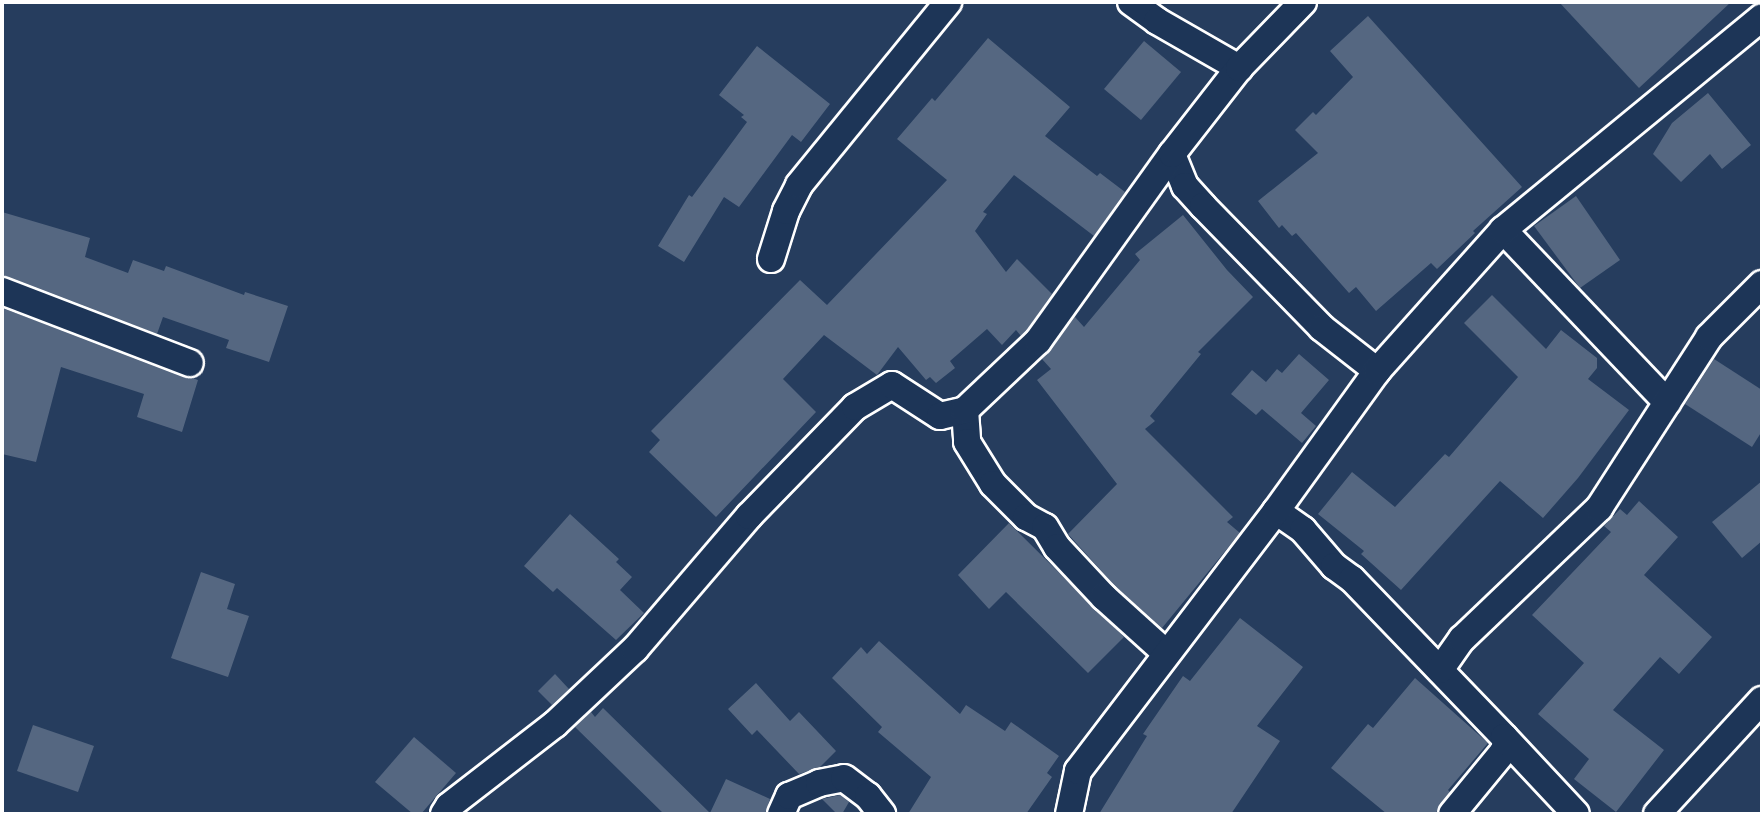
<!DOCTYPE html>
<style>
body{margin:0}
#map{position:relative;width:1764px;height:816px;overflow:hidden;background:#263d5e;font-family:Dekko,sans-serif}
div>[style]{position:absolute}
.building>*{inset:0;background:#556781}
.roads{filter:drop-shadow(2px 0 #fff) drop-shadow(-2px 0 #fff) drop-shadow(0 2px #fff) drop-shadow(0 -2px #fff)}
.minor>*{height:26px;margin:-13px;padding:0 13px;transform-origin:13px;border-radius:13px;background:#1d3557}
span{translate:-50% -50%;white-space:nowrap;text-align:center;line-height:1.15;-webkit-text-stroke:6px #1d3557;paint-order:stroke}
.frame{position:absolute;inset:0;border:4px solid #fff;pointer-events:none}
</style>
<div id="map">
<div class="building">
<i style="clip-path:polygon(1559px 2px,1731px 2px,1639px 88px)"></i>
<i style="clip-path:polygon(1368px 16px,1522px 187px,1473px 231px,1475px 233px,1437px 269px,1431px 263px,1376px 311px,1356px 287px,1349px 293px,1296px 233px,1292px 236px,1282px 225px,1279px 228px,1258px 201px,1318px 153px,1295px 130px,1313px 112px,1316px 115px,1353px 77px,1330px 51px)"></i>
<i style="clip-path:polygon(988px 38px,1070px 107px,1045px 136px,1097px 176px,1100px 173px,1125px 192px,1094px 236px,1014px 175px,983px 212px,987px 214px,975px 231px,1006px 272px,1017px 259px,1052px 294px,1026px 331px,1021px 336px,1016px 330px,1002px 345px,987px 329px,950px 361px,955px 368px,936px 383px,930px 377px,926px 380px,898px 347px,877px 375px,824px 335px,783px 379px,816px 412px,716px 517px,649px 452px,660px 440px,651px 431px,800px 280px,827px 305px,947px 180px,897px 139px,932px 98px,935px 101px)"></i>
<i style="clip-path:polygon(1144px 41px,1181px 72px,1141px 120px,1104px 89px)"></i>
<i style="clip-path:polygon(757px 46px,830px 104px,801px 142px,792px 135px,739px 207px,724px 197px,684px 262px,658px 246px,689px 195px,692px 197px,747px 122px,741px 117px,744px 115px,719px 95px)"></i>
<i style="clip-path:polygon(1708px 93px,1751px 145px,1722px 169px,1710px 154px,1681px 182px,1653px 154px,1672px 123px)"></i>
<i style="clip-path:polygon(1576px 196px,1620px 260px,1580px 288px,1534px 226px)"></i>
<i style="clip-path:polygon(2px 212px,90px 238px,85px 257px,128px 273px,133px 260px,164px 271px,166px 266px,244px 295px,245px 292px,288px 306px,269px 362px,226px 348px,229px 340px,163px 317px,157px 334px,2px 276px)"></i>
<i style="clip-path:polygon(1183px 215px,1227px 270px,1253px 297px,1198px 352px,1201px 354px,1150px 416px,1155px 421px,1145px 429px,1233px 517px,1227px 522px,1240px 533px,1162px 628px,1115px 586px,1068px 534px,1117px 484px,1037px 380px,1051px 369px,1042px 359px,1075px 317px,1084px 327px,1140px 260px,1135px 254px)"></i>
<i style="clip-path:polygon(1492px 295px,1546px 349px,1561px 330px,1597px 358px,1597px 368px,1588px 379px,1629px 410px,1578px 478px,1543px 518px,1500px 481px,1401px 590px,1361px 554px,1364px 551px,1318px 514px,1352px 472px,1395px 507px,1445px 454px,1449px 457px,1518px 377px,1464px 323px)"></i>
<i style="clip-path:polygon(2px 308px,198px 380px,182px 432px,137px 417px,144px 394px,61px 367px,36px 462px,2px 454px)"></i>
<i style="clip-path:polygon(1299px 354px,1329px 380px,1301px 413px,1316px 426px,1302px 443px,1262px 409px,1256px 415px,1231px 394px,1252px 370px,1266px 382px,1277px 369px,1282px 373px)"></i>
<i style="clip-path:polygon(1714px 359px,1762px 390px,1762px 431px,1752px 447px,1685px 404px)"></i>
<i style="clip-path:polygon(1762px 481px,1762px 541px,1742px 558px,1712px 522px)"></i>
<i style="clip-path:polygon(1639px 501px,1678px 537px,1644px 575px,1712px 637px,1679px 674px,1660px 657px,1613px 710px,1664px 750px,1616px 812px,1574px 779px,1589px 759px,1538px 714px,1584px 663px,1532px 615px,1611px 532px,1604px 526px,1620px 509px,1627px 515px)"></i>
<i style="clip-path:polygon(570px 514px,619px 559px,616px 562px,632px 577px,620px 590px,644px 613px,616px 640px,557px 588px,553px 592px,524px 566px)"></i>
<i style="clip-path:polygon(1009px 523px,1124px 637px,1088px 673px,1006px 592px,989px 609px,958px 575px)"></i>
<i style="clip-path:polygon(201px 572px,235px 584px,227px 609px,249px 616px,228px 677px,171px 658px)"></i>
<i style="clip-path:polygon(1240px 618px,1303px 667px,1257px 726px,1280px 741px,1231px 814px,1099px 814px,1147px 736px,1143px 734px,1183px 676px,1190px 681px)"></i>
<i style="clip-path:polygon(879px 641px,960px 714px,966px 705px,1005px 731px,1011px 722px,1059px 756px,1047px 773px,1052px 777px,1026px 814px,908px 814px,931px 777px,878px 732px,882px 727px,832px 678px,861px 647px,867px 654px)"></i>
<i style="clip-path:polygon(555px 674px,569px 689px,552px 705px,538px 691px)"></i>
<i style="clip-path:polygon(1415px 678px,1488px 743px,1448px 790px,1450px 792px,1435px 814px,1387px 814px,1331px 768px,1368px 724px,1373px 728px)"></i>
<i style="clip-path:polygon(756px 683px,790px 721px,799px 712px,836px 751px,820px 767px,799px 774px,757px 730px,752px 735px,728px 709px)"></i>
<i style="clip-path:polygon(603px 708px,710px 813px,726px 779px,770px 799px,765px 814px,664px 814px,575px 727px,591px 712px,595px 717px)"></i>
<i style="clip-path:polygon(33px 725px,94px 746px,78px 792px,17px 771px)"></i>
<i style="clip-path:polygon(414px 737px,456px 773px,421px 814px,413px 814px,375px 782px)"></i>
<i style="clip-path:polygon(840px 795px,849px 802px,842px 814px,837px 814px,822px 799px)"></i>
</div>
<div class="roads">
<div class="minor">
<i style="left:1131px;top:2px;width:32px;rotate:36deg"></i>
<i style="left:1157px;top:21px;width:95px;rotate:29.8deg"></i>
<i style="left:1172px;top:154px;width:35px;rotate:68deg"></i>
<i style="left:1185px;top:186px;width:27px;rotate:48deg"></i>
<i style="left:1203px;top:206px;width:170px;rotate:45.7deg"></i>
<i style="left:1322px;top:328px;width:70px;rotate:38deg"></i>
<i style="left:1503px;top:230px;width:238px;rotate:46.4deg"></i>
<i style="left:771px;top:259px;width:50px;rotate:-72.6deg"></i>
<i style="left:786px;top:211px;width:29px;rotate:-63deg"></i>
<i style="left:799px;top:185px;width:236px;rotate:-50.8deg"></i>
<i style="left:2px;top:291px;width:201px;rotate:21deg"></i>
<i style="left:965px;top:410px;width:32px;rotate:86deg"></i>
<i style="left:967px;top:442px;width:49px;rotate:58.2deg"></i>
<i style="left:993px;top:484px;width:47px;rotate:45deg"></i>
<i style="left:1026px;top:517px;width:21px;rotate:28deg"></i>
<i style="left:1045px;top:527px;width:23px;rotate:59deg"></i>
<i style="left:1057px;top:547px;width:69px;rotate:46.8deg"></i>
<i style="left:1104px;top:597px;width:84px;rotate:42.1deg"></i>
<i style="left:1276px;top:511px;width:33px;rotate:35deg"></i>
<i style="left:1303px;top:530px;width:48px;rotate:49.3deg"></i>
<i style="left:1334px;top:566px;width:22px;rotate:36deg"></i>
<i style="left:1352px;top:579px;width:219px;rotate:46.1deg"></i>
<i style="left:1504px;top:737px;width:7px;rotate:63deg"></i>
<i style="left:1507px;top:743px;width:10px;rotate:114deg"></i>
<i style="left:1503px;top:752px;width:80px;rotate:129.4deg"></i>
<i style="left:1440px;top:670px;width:38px;rotate:-55deg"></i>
<i style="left:1462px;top:639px;width:190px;rotate:-43.7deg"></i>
<i style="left:1599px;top:508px;width:203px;rotate:-57.2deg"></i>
<i style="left:1709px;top:337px;width:75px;rotate:-45deg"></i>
<i style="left:1504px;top:737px;width:105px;rotate:46.9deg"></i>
<i style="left:444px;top:814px;width:9px;rotate:-58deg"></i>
<i style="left:449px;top:806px;width:134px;rotate:-37.7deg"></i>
<i style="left:555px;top:724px;width:110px;rotate:-43.2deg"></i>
<i style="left:635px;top:649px;width:175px;rotate:-49.4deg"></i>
<i style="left:749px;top:516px;width:152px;rotate:-45.8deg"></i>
<i style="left:855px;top:407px;width:43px;rotate:-30.7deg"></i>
<i style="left:892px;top:385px;width:57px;rotate:32.9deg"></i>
<i style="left:940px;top:416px;width:26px;rotate:-13deg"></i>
<i style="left:965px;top:410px;width:100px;rotate:-43.4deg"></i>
<i style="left:1038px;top:341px;width:230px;rotate:-54.4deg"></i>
<i style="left:1172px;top:154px;width:109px;rotate:-52.1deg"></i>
<i style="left:1239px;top:68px;width:92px;rotate:-45.9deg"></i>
<i style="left:781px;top:814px;width:20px;rotate:-66deg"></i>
<i style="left:789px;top:796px;width:33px;rotate:-23deg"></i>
<i style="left:819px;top:783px;width:25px;rotate:-11deg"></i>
<i style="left:844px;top:778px;width:30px;rotate:37deg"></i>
<i style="left:868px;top:796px;width:23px;rotate:52deg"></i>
<i style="left:1069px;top:814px;width:44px;rotate:-78.2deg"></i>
<i style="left:1078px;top:771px;width:327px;rotate:-52.7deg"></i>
<i style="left:1276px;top:511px;width:173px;rotate:-54.2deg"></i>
<i style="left:1377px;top:371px;width:189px;rotate:-48.2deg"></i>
<i style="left:1503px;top:230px;width:335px;rotate:-39.4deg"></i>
<i style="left:1657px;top:814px;width:155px;rotate:-47.4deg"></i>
</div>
</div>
<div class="frame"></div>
</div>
